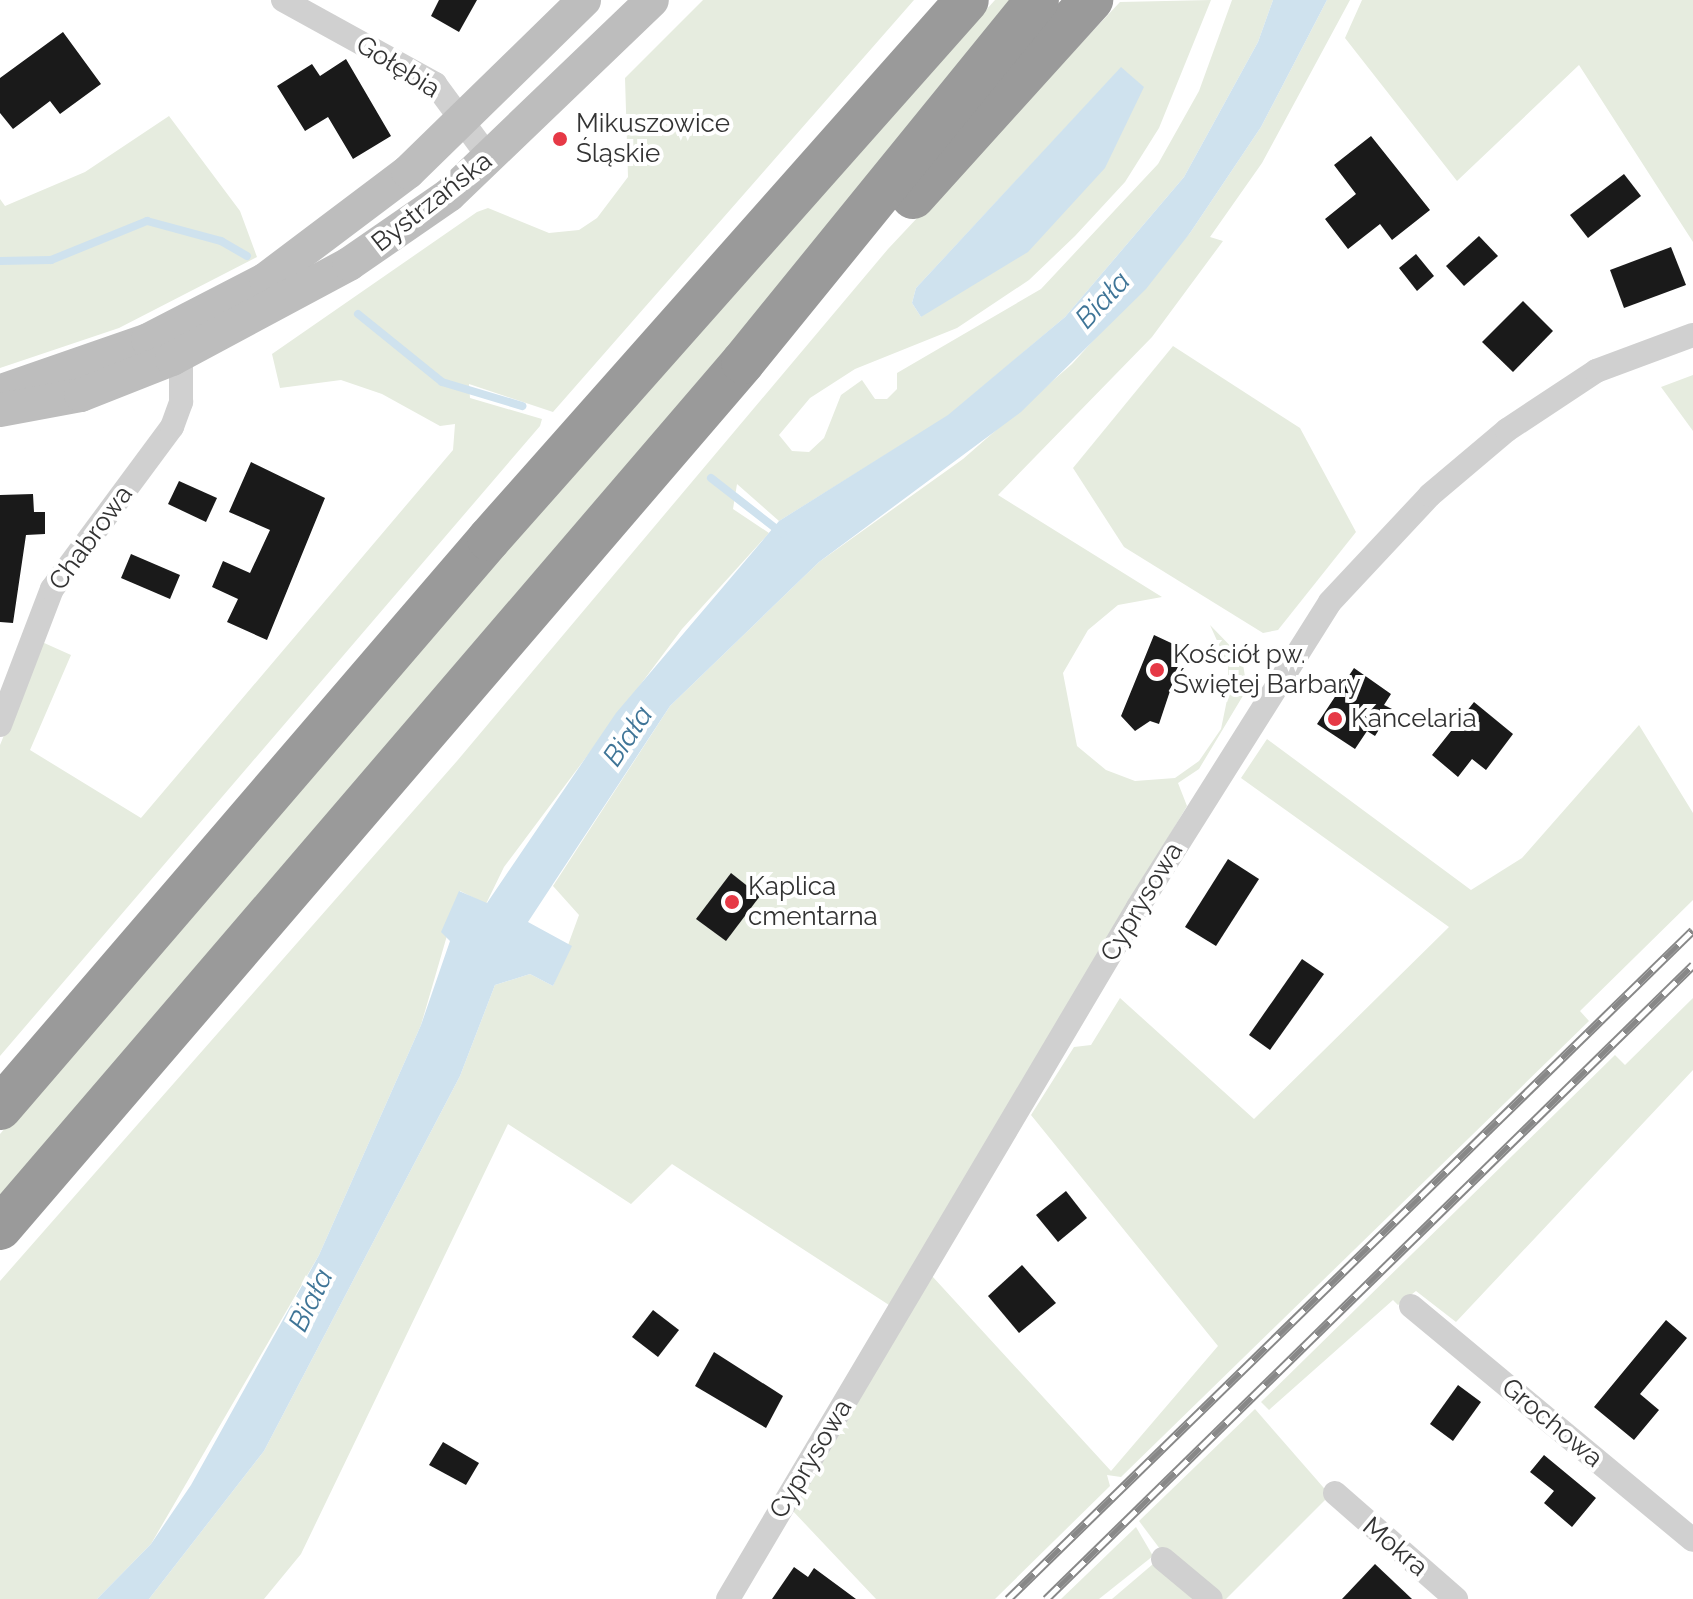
<!DOCTYPE html>
<meta charset="utf-8">
<style>
body{margin:0}
#map{position:relative;width:1693px;height:1599px;overflow:hidden;background:#fff;font-family:Raleway,sans-serif}
div>[style]{position:absolute}
.green>*{inset:0;background:#e6ecdf}
.water>*{inset:0;background:#cfe2ee}
.stream>*{height:8px;margin:-4px;padding:0 4px;transform-origin:4px;border-radius:4px;background:#cfe2ee}
.building>*{inset:0;background:#1a1a1a}
.minor>*{height:24px;margin:-12px;padding:0 12px;transform-origin:12px;border-radius:12px;background:#d0d0d0}
.secondary>*{height:34px;margin:-17px;padding:0 17px;transform-origin:17px;border-radius:17px;background:#bdbdbd}
.motorway>*{height:44px;margin:-22px;padding:0 22px;transform-origin:22px;border-radius:22px;background:#9a9a9a}
.rail>*{height:9px;margin-top:-4.5px;transform-origin:0;background:repeating-linear-gradient(90deg,#fff 0 18px,#888 0 36px);box-sizing:border-box;border-block:2px solid #888}
.dots>*{width:22px;height:22px;translate:-50% -50%;box-sizing:border-box;border:4px solid #fff;border-radius:50%}
span{translate:-50% -50%;white-space:nowrap;text-align:center;line-height:1.15;-webkit-text-stroke:8px #fff;paint-order:stroke}
.street-label{font-size:26px;color:#333}
.poi-label{font-size:26px;color:#333}
.left{translate:0 -50%;text-align:left}
.water-label{font-size:28px;color:#3f7597;font-style:italic}
</style>
<div id="map">
<div class="green">
<i style="clip-path:polygon(703px 0,914px 0,553px 412px,469px 384px,470px 398px,542px 419px,540px 426px,0 1056px,0 745px,42px 642px,71px 655px,30px 750px,141px 818px,453px 450px,455px 424px,440px 426px,382px 394px,341px 380px,280px 388px,272px 354px,477px 212px,488px 208px,549px 233px,579px 230px,597px 218px,628px 177px,625px 78px)"></i>
<i style="clip-path:polygon(995px 0,1016px 0,680px 410px,0 1200px,0 1134px,576px 465px)"></i>
<i style="clip-path:polygon(evenodd,1211px 0,1159px 128px,1125px 182px,1075px 236px,1029px 280px,957px 328px,855px 369px,810px 398px,779px 435px,792px 451px,809px 452px,824px 438px,841px 395px,862px 380px,875px 399px,887px 399px,897px 389px,897px 373px,1041px 289px,1158px 164px,1199px 91px,1232px 0,1273px 0,1258px 42px,1184px 177px,1065px 317px,948px 416px,779px 521px,737px 484px,733px 509px,769px 533px,682px 629px,504px 867px,486px 904px,460px 891px,421px 1025px,319px 1255px,151px 1544px,97px 1599px,0 1599px,0 1281px,457px 761px,888px 249px,1120px 2px,1211px 0,1121px 68px,1143px 87px,921px 317px,912px 303px,916px 288px,1121px 68px)"></i>
<i style="clip-path:polygon(1327px 0,1350px 0,1262px 163px,1210px 237px,1223px 241px,1152px 337px,998px 495px,1162px 597px,1118px 605px,1088px 630px,1063px 673px,1077px 746px,1106px 770px,1135px 781px,1175px 778px,1199px 761px,1221px 729px,1228px 695px,1228px 665px,1210px 625px,1242px 658px,1247px 689px,1199px 769px,1178px 783px,1187px 806px,889px 1305px,672px 1164px,631px 1204px,508px 1124px,301px 1554px,264px 1599px,149px 1599px,264px 1451px,460px 1076px,495px 985px,530px 974px,553px 986px,579px 915px,553px 886px,670px 706px,819px 562px,963px 459px,1072px 364px,1190px 233px,1261px 127px)"></i>
<i style="clip-path:polygon(1362px 0,1693px 0,1693px 242px,1579px 65px,1457px 181px,1345px 38px)"></i>
<i style="clip-path:polygon(169px 116px,240px 211px,257px 257px,119px 328px,0 368px,0 199px,5px 206px,85px 172px)"></i>
<i style="clip-path:polygon(1173px 346px,1300px 428px,1356px 532px,1278px 630px,1263px 633px,1124px 547px,1073px 468px)"></i>
<i style="clip-path:polygon(1693px 375px,1693px 431px,1661px 387px)"></i>
<i style="clip-path:polygon(1639px 725px,1693px 813px,1693px 900px,1580px 1011px,1589px 1021px,1121px 1477px,1107px 1475px,1110px 1486px,995px 1599px,876px 1599px,791px 1509px,932px 1276px,1111px 1471px,1218px 1346px,1031px 1115px,1074px 1047px,1091px 1045px,1120px 998px,1254px 1119px,1449px 927px,1241px 778px,1267px 739px,1471px 890px,1522px 858px)"></i>
<i style="clip-path:polygon(1693px 998px,1693px 1070px,1456px 1322px,1416px 1291px,1398px 1305px,1393px 1300px,1269px 1410px,1261px 1402px,1615px 1055px,1625px 1065px)"></i>
<i style="clip-path:polygon(1255px 1409px,1330px 1495px,1226px 1599px,1217px 1599px,1163px 1553px,1139px 1521px)"></i>
<i style="clip-path:polygon(1136px 1527px,1153px 1556px,1099px 1599px,1061px 1599px)"></i>
<i style="clip-path:polygon(1153px 1564px,1205px 1599px,1112px 1599px)"></i>
</div>
<div class="water">
<i style="clip-path:polygon(1273px 0,1327px 0,1261px 127px,1190px 233px,1146px 289px,1021px 412px,819px 562px,670px 706px,528px 922px,572px 946px,553px 986px,530px 974px,495px 985px,460px 1076px,264px 1451px,149px 1599px,97px 1599px,151px 1544px,191px 1485px,319px 1255px,421px 1025px,450px 941px,441px 932px,459px 891px,487px 903px,616px 713px,779px 521px,948px 415px,1065px 317px,1184px 177px,1258px 42px)"></i>
<i style="clip-path:polygon(1121px 67px,1144px 87px,1105px 168px,1028px 252px,921px 317px,912px 303px,916px 288px)"></i>
</div>
<div class="stream">
<i style="left:0;top:261px;width:51px;rotate:-1.1deg"></i>
<i style="left:51px;top:260px;width:104px;rotate:-22.1deg"></i>
<i style="left:147px;top:221px;width:77px;rotate:15.1deg"></i>
<i style="left:221px;top:241px;width:30px;rotate:30deg"></i>
<i style="left:358px;top:314px;width:108px;rotate:39deg"></i>
<i style="left:442px;top:382px;width:84px;rotate:16.7deg"></i>
<i style="left:711px;top:478px;width:91px;rotate:37.9deg"></i>
</div>
<div class="building">
<i style="clip-path:polygon(439px 0,477px 0,459px 32px,431px 16px)"></i>
<i style="clip-path:polygon(63px 32px,101px 84px,60px 114px,50px 101px,13px 129px,0 113px,0 78px)"></i>
<i style="clip-path:polygon(346px 59px,391px 136px,353px 159px,328px 117px,305px 131px,277px 86px,312px 64px,320px 76px)"></i>
<i style="clip-path:polygon(1371px 136px,1430px 210px,1392px 240px,1380px 224px,1348px 249px,1325px 219px,1356px 194px,1334px 165px)"></i>
<i style="clip-path:polygon(1624px 174px,1641px 196px,1588px 238px,1570px 215px)"></i>
<i style="clip-path:polygon(1479px 236px,1498px 256px,1464px 286px,1446px 266px)"></i>
<i style="clip-path:polygon(1671px 247px,1686px 285px,1624px 308px,1610px 270px)"></i>
<i style="clip-path:polygon(1416px 254px,1434px 276px,1417px 291px,1399px 268px)"></i>
<i style="clip-path:polygon(1523px 301px,1553px 331px,1513px 372px,1482px 342px)"></i>
<i style="clip-path:polygon(251px 462px,325px 498px,267px 640px,227px 622px,238px 599px,212px 587px,223px 561px,250px 573px,270px 530px,229px 512px)"></i>
<i style="clip-path:polygon(179px 481px,217px 498px,206px 522px,168px 504px)"></i>
<i style="clip-path:polygon(33px 494px,34px 512px,45px 512px,45px 534px,26px 535px,13px 623px,0 622px,0 495px)"></i>
<i style="clip-path:polygon(131px 554px,180px 575px,170px 599px,121px 578px)"></i>
<i style="clip-path:polygon(1154px 635px,1184px 649px,1159px 724px,1150px 721px,1135px 731px,1121px 716px)"></i>
<i style="clip-path:polygon(1354px 668px,1391px 694px,1384px 705px,1392px 709px,1375px 736px,1367px 731px,1355px 749px,1317px 724px)"></i>
<i style="clip-path:polygon(1474px 702px,1513px 734px,1486px 770px,1472px 759px,1458px 777px,1432px 755px)"></i>
<i style="clip-path:polygon(1228px 859px,1259px 879px,1216px 946px,1185px 927px)"></i>
<i style="clip-path:polygon(731px 873px,760px 896px,726px 941px,696px 919px)"></i>
<i style="clip-path:polygon(1302px 959px,1324px 974px,1270px 1050px,1249px 1035px)"></i>
<i style="clip-path:polygon(1066px 1191px,1087px 1218px,1058px 1242px,1036px 1215px)"></i>
<i style="clip-path:polygon(1022px 1265px,1056px 1303px,1019px 1333px,988px 1296px)"></i>
<i style="clip-path:polygon(653px 1310px,679px 1330px,658px 1357px,632px 1337px)"></i>
<i style="clip-path:polygon(1666px 1320px,1687px 1338px,1640px 1394px,1659px 1410px,1634px 1440px,1594px 1407px)"></i>
<i style="clip-path:polygon(714px 1352px,783px 1396px,766px 1428px,695px 1386px)"></i>
<i style="clip-path:polygon(1458px 1385px,1481px 1402px,1453px 1441px,1430px 1424px)"></i>
<i style="clip-path:polygon(443px 1442px,479px 1463px,466px 1485px,429px 1465px)"></i>
<i style="clip-path:polygon(1544px 1455px,1596px 1498px,1572px 1527px,1544px 1503px,1554px 1491px,1530px 1472px)"></i>
<i style="clip-path:polygon(1375px 1564px,1412px 1599px,1342px 1599px)"></i>
<i style="clip-path:polygon(794px 1567px,808px 1577px,814px 1568px,856px 1599px,772px 1599px)"></i>
</div>
<div class="minor">
<i style="left:283px;top:0;width:174px;rotate:28.9deg"></i>
<i style="left:435px;top:84px;width:93px;rotate:53.7deg"></i>
<i style="left:0;top:725px;width:146px;rotate:-69.1deg"></i>
<i style="left:52px;top:589px;width:202px;rotate:-53.5deg"></i>
<i style="left:172px;top:427px;width:27px;rotate:-70deg"></i>
<i style="left:181px;top:402px;width:59px;rotate:-90deg"></i>
<i style="left:1411px;top:1306px;width:366px;rotate:39.7deg"></i>
<i style="left:1335px;top:1493px;width:161px;rotate:41.2deg"></i>
<i style="left:1163px;top:1559px;width:62px;rotate:39.8deg"></i>
<i style="left:728px;top:1599px;width:804px;rotate:-59.35deg"></i>
<i style="left:1138px;top:907px;width:360px;rotate:-57.8deg"></i>
<i style="left:1330px;top:602px;width:146px;rotate:-46.9deg"></i>
<i style="left:1430px;top:495px;width:101px;rotate:-40.2deg"></i>
<i style="left:1507px;top:430px;width:107px;rotate:-33.5deg"></i>
<i style="left:1596px;top:371px;width:103px;rotate:-20.4deg"></i>
</div>
<div class="secondary">
<i style="left:4px;top:390px;width:152px;rotate:-19.1deg"></i>
<i style="left:148px;top:340px;width:133px;rotate:-27.3deg"></i>
<i style="left:266px;top:279px;width:178px;rotate:-37deg"></i>
<i style="left:408px;top:172px;width:246px;rotate:-44.3deg"></i>
<i style="left:0;top:410px;width:82px;rotate:-10.5deg"></i>
<i style="left:81px;top:395px;width:98px;rotate:-21.6deg"></i>
<i style="left:172px;top:359px;width:201px;rotate:-28.2deg"></i>
<i style="left:349px;top:264px;width:121px;rotate:-34.6deg"></i>
<i style="left:449px;top:195px;width:281px;rotate:-43.8deg"></i>
</div>
<div class="motorway">
<i style="left:913px;top:197px;width:266px;rotate:-47.9deg"></i>
<i style="left:0;top:1108px;width:750px;rotate:-49.32deg"></i>
<i style="left:489px;top:539px;width:720px;rotate:-48.43deg"></i>
<i style="left:0;top:1228px;width:1141px;rotate:-49.37deg"></i>
<i style="left:743px;top:362px;width:466px;rotate:-50.9deg"></i>
</div>
<div class="rail">
<i style="left:1008px;top:1599px;width:957px;rotate:-44.32deg"></i>
<i style="left:1046px;top:1599px;width:906px;rotate:-44.42deg"></i>
</div>
<div class="dots">
<i style="left:560px;top:139px;background:#e63946"></i>
<i style="left:1157px;top:670px;background:#e63946"></i>
<i style="left:1335px;top:719px;background:#e63946"></i>
<i style="left:732px;top:902px;background:#e63946"></i>
</div>
<div class="street-label">
<span style="left:398px;top:67px;rotate:32deg">Gołębia</span>
<span style="left:432px;top:202px;rotate:-38deg">Bystrzańska</span>
<span style="left:91px;top:538px;rotate:-54deg">Chabrowa</span>
<span style="left:1142px;top:902px;rotate:-59deg">Cyprysowa</span>
<span style="left:1552px;top:1423px;rotate:40deg">Grochowa</span>
<span style="left:811px;top:1459px;rotate:-59deg">Cyprysowa</span>
<span style="left:1395px;top:1547px;rotate:40deg">Mokra</span>
</div>
<div class="poi-label">
<span class="left" style="left:576px;top:139px">Mikuszowice<br>Śląskie</span>
<span class="left" style="left:1173px;top:670px">Kościół pw.<br>Świętej Barbary</span>
<span class="left" style="left:1351px;top:719px">Kancelaria</span>
<span class="left" style="left:748px;top:902px">Kaplica<br>cmentarna</span>
</div>
<div class="water-label">
<span style="left:1103px;top:300px;rotate:-47deg">Biała</span>
<span style="left:628px;top:736px;rotate:-56deg">Biała</span>
<span style="left:311px;top:1300px;rotate:-64deg">Biała</span>
</div>
</div>
